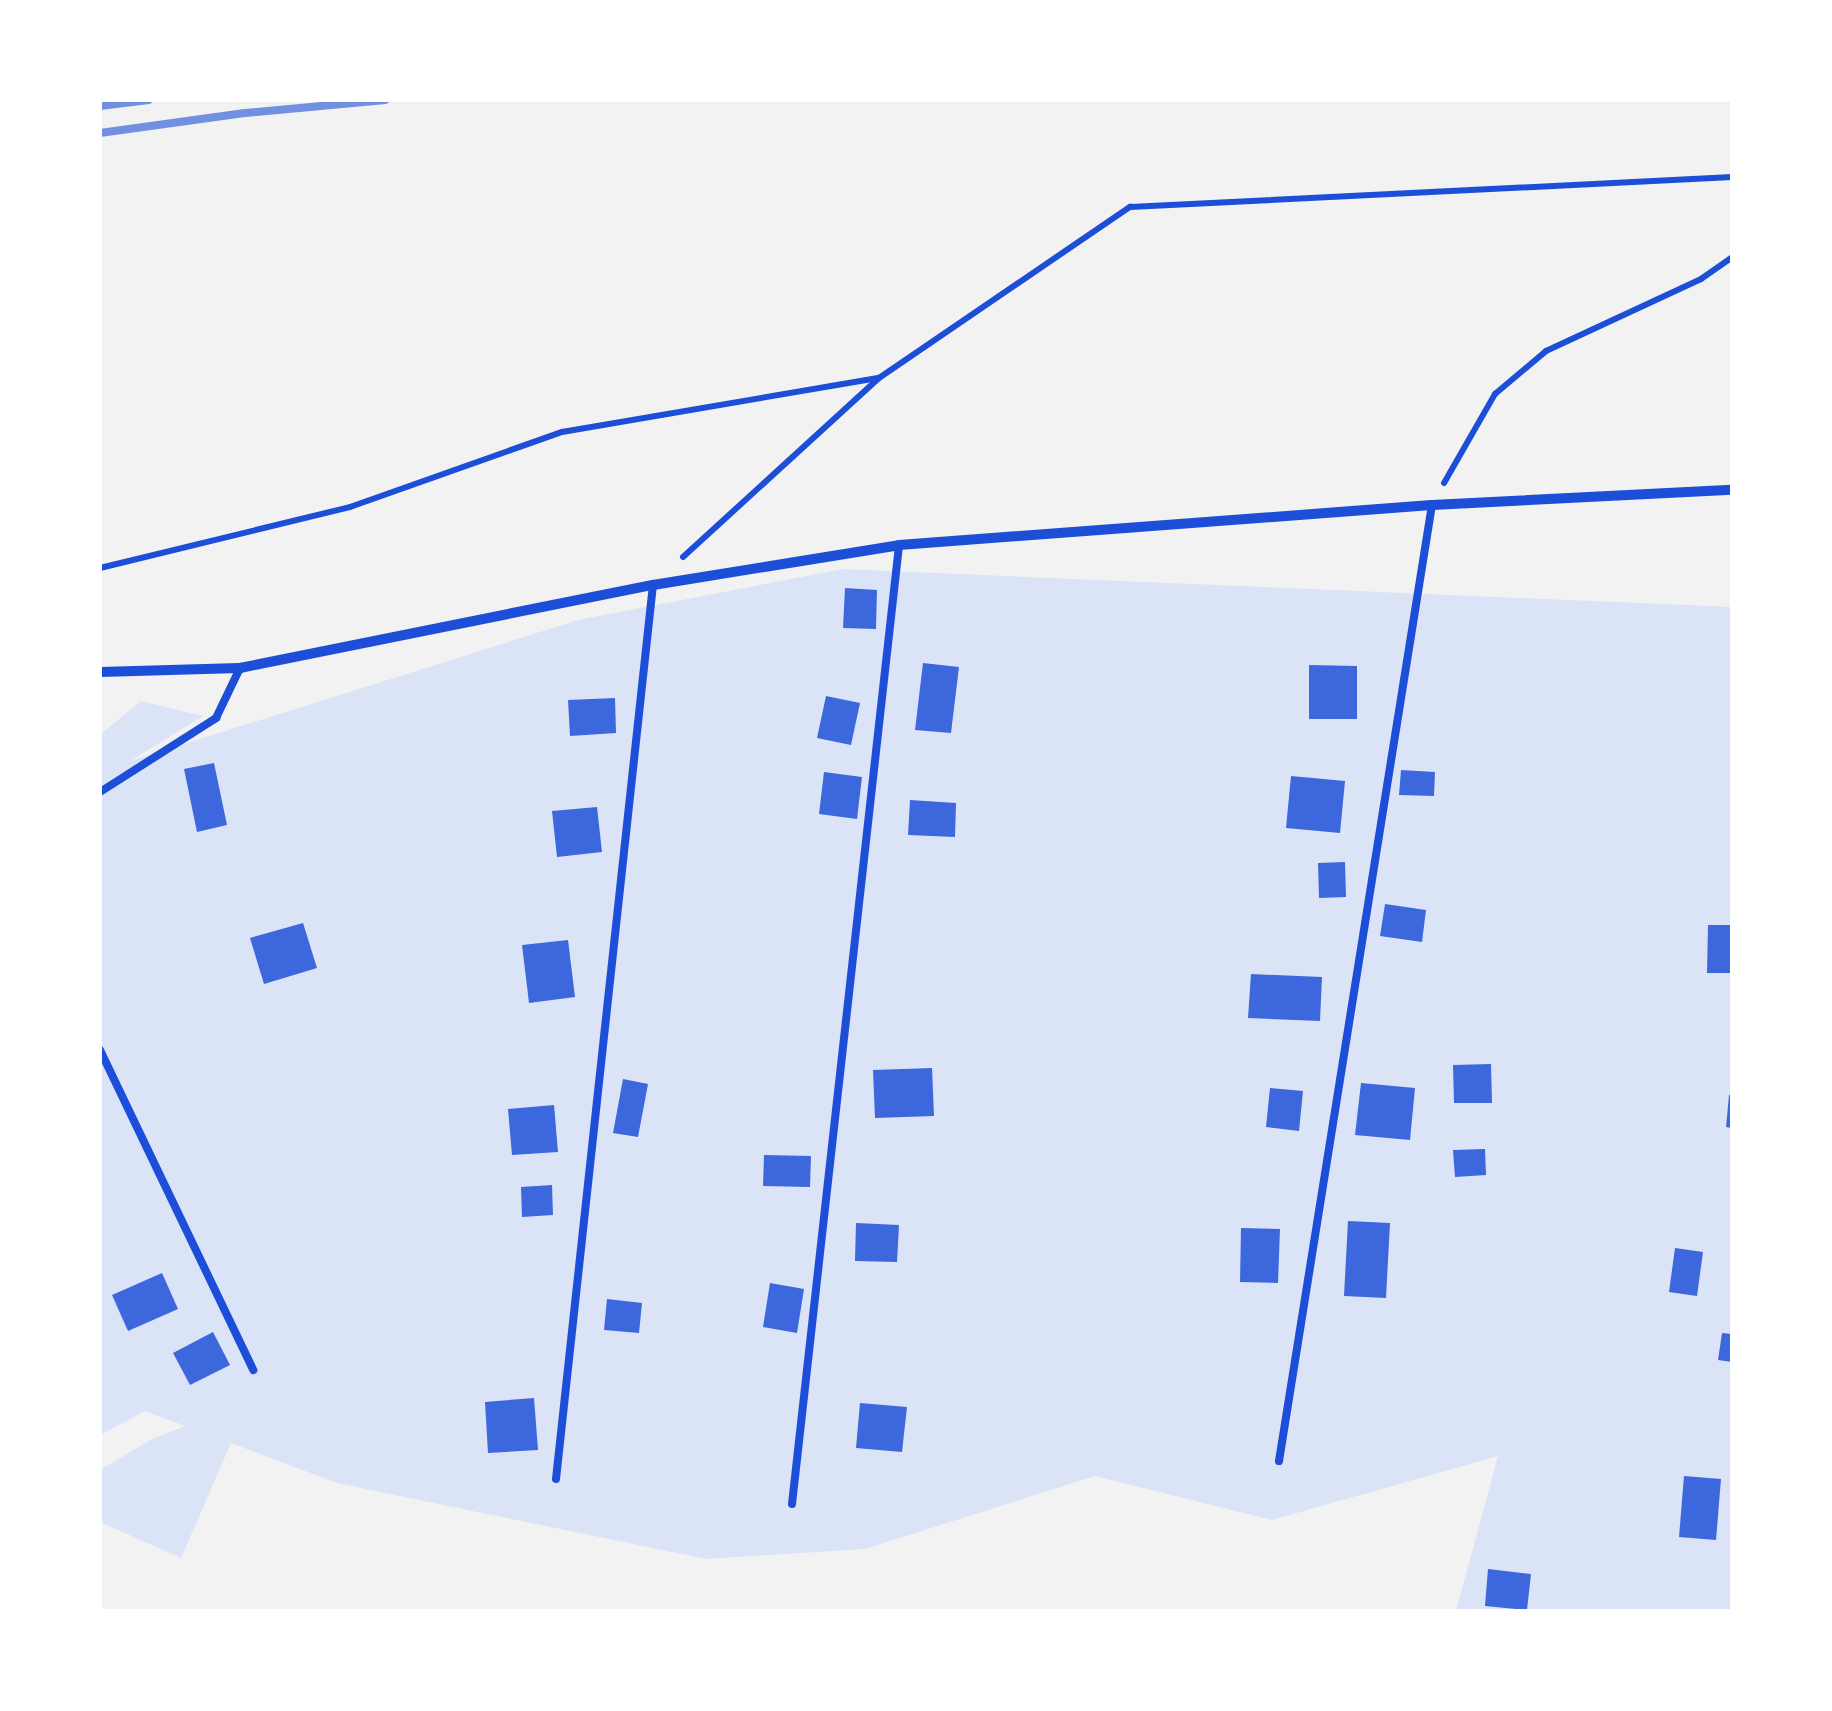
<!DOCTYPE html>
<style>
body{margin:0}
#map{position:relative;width:1832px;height:1711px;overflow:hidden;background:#f2f2f2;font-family:"Golos Text",sans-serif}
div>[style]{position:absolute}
.green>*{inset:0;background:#dbe4f7}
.building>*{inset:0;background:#3d67dc}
.path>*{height:6px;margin:-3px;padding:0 3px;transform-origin:3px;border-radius:3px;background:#1d4ed8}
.service>*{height:8px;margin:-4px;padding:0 4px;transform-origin:4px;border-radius:4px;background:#1d4ed8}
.minor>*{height:10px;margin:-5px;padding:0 5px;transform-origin:5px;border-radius:5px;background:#1d4ed8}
.rail>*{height:8px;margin:-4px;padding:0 4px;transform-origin:4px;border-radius:4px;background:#7290e2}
span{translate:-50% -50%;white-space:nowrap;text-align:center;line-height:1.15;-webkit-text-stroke:10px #fff;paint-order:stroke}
.frame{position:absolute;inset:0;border:102px solid #fff;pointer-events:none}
</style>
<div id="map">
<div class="green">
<i style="clip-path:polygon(843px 569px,1732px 607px,1732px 1611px,1456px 1611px,1498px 1456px,1272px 1520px,1095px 1476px,865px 1549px,706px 1559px,337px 1483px,231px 1443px,181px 1558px,100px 1522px,100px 1470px,152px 1439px,185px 1426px,145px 1411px,100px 1435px,100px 735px,141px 701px,203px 716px,130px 761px,578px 620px)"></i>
</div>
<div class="building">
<i style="clip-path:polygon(845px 588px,877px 590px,876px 629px,843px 628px)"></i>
<i style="clip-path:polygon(923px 663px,959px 667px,951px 733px,915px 730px)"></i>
<i style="clip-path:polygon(1309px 665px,1357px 666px,1357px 719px,1309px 719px)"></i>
<i style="clip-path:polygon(826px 696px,860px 703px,851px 745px,817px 738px)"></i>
<i style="clip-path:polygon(615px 698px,616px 733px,570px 736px,568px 700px)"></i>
<i style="clip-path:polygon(214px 763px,227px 825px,197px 832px,184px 769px)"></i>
<i style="clip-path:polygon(1401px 770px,1435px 772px,1434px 796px,1399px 795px)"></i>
<i style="clip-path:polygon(824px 772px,862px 777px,857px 819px,819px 814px)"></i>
<i style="clip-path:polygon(1291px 776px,1345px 781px,1340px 833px,1286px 828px)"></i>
<i style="clip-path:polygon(910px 800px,956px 803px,955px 837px,908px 835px)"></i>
<i style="clip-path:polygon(597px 807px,602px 852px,557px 857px,552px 811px)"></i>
<i style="clip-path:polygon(1345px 862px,1346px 897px,1319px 898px,1318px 863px)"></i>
<i style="clip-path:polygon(1385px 904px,1426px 910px,1422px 942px,1380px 936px)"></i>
<i style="clip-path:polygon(303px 923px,317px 968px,264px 984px,250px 938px)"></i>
<i style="clip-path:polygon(1708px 925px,1732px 925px,1732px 973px,1707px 973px)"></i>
<i style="clip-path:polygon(568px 940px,575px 997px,529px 1003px,522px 945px)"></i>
<i style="clip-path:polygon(1251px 974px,1322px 977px,1320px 1021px,1248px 1018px)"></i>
<i style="clip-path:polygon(1491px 1064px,1492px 1103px,1454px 1103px,1453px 1065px)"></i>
<i style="clip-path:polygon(932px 1068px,934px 1116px,875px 1118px,873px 1070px)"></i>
<i style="clip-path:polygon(623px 1079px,648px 1084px,638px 1137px,613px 1133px)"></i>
<i style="clip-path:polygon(1361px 1083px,1415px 1088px,1410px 1140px,1355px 1135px)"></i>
<i style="clip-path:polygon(1270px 1088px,1303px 1091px,1299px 1131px,1266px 1127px)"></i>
<i style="clip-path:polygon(1729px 1095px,1732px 1095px,1732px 1128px,1726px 1127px)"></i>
<i style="clip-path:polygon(554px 1105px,558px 1152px,512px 1155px,508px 1109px)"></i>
<i style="clip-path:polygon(1485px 1149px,1486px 1175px,1455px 1177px,1453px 1150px)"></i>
<i style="clip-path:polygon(764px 1155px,811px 1156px,810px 1187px,763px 1186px)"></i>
<i style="clip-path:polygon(552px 1185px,553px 1215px,522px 1217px,521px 1187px)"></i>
<i style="clip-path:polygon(1348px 1221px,1390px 1223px,1386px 1298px,1344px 1296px)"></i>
<i style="clip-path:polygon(856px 1223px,899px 1225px,897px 1262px,855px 1261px)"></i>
<i style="clip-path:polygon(1241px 1228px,1280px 1229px,1278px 1283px,1240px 1282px)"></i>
<i style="clip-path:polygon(1675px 1248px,1703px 1252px,1697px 1296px,1669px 1292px)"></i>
<i style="clip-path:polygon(162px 1273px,178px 1309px,128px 1331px,112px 1295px)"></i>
<i style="clip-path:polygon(770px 1283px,804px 1289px,797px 1333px,763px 1327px)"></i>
<i style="clip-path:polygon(607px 1299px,642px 1303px,639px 1333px,604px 1330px)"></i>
<i style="clip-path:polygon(213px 1332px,230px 1365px,190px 1385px,173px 1353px)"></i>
<i style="clip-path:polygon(1722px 1333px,1732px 1334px,1732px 1362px,1718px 1360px)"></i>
<i style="clip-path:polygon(534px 1398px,538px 1450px,488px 1453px,485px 1402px)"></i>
<i style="clip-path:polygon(860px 1403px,907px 1407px,902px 1452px,856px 1448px)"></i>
<i style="clip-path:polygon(1684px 1476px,1721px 1479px,1716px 1540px,1679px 1537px)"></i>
<i style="clip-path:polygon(1488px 1569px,1531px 1574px,1527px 1610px,1485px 1606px)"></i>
</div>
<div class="path">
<i style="left:1444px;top:483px;width:103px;rotate:-60.2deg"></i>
<i style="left:1495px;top:394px;width:67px;rotate:-40.1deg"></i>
<i style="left:1546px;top:351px;width:171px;rotate:-24.9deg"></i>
<i style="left:1701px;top:279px;width:38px;rotate:-35deg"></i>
<i style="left:683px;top:557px;width:265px;rotate:-42.4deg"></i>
<i style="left:879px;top:378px;width:304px;rotate:-34.3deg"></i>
<i style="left:1130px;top:207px;width:603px;rotate:-2.85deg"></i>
<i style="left:100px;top:568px;width:257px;rotate:-13.7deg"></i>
<i style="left:350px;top:507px;width:225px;rotate:-19.5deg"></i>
<i style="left:562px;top:432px;width:322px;rotate:-9.7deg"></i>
</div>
<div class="service">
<i style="left:100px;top:792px;width:138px;rotate:-32.5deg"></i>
<i style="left:216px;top:718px;width:55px;rotate:-64.4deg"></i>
<i style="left:100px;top:1050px;width:355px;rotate:64.4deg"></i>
<i style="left:1279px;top:1461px;width:968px;rotate:-80.91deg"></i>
<i style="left:556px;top:1479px;width:899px;rotate:-83.81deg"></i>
<i style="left:792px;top:1504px;width:965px;rotate:-83.63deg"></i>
</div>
<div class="minor">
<i style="left:100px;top:672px;width:140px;rotate:-1.6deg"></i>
<i style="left:240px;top:668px;width:421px;rotate:-11.4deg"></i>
<i style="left:653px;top:585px;width:249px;rotate:-9.2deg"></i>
<i style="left:899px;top:545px;width:534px;rotate:-4.29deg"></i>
<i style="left:1432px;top:505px;width:300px;rotate:-2.9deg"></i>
</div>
<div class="rail">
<i style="left:100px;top:106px;width:49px;rotate:-7deg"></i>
<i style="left:100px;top:133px;width:146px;rotate:-7.9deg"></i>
<i style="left:245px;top:113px;width:141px;rotate:-5.3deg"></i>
</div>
<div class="frame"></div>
</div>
